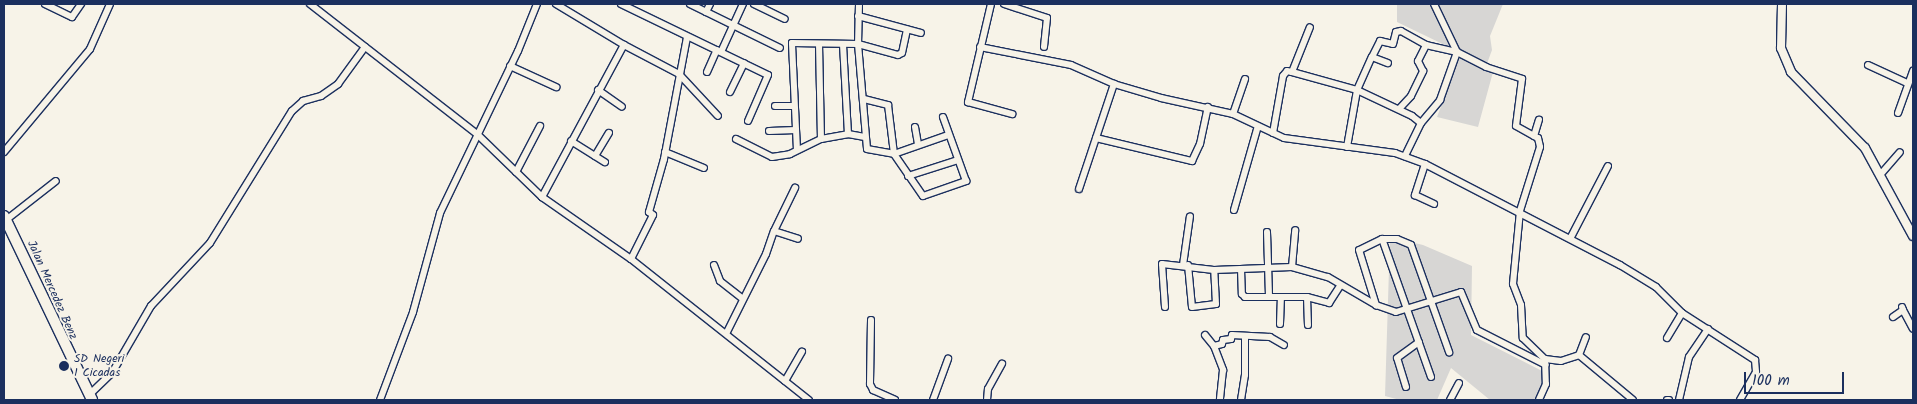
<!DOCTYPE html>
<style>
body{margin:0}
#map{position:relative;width:1917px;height:404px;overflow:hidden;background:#f7f3e8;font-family:Kalam,sans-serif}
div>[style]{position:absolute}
.green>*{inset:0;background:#d7d6d4}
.roads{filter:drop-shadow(1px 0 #1b2f5e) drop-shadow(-1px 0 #1b2f5e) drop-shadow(0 1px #1b2f5e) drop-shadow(0 -1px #1b2f5e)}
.minor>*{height:6px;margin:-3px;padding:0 3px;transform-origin:3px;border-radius:3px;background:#f7f3e8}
.tertiary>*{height:8px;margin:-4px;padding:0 4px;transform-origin:4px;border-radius:4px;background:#f7f3e8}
.primary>*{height:10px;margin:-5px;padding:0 5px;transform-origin:5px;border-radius:5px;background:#f7f3e8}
.dots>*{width:14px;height:14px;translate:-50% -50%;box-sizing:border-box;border:2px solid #f7f3e8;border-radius:50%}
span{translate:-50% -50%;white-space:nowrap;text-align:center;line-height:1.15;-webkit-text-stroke:4px #f7f3e8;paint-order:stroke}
.street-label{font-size:12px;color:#1b2f5e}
.poi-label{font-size:12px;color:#1b2f5e}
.left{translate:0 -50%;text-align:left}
.frame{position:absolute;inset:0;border:5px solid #1b2f5e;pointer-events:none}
.scale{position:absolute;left:1744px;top:372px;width:100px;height:22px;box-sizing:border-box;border:2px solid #1b2f5e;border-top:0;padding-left:6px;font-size:15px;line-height:18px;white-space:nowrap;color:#1b2f5e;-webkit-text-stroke:4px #f7f3e8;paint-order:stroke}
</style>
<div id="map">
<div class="green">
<i style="clip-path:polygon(1397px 4px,1503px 4px,1490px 36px,1492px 50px,1485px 69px,1493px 72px,1478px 127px,1437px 117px,1459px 59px,1453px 49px,1397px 22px)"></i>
<i style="clip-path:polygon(1390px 237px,1423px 245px,1472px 266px,1471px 335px,1546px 373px,1539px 400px,1490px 400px,1451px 368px,1437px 400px,1400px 400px,1385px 396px)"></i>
</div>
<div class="roads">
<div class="minor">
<i style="left:45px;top:4px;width:30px;rotate:26deg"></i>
<i style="left:72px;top:17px;width:16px;rotate:-55deg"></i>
<i style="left:310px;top:4px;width:212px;rotate:37.9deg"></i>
<i style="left:477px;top:134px;width:91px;rotate:44.1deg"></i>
<i style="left:542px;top:197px;width:108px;rotate:34.9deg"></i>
<i style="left:631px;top:259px;width:227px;rotate:38.4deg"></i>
<i style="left:556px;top:4px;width:79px;rotate:31.1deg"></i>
<i style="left:621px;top:4px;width:163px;rotate:25.8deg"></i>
<i style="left:768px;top:75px;width:50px;rotate:113.5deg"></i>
<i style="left:690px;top:4px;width:100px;rotate:26.1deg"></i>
<i style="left:754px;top:4px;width:34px;rotate:26deg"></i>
<i style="left:859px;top:4px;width:40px;rotate:91.4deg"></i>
<i style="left:858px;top:44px;width:105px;rotate:85.1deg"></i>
<i style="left:867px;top:149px;width:27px;rotate:10deg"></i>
<i style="left:894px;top:154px;width:57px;rotate:-19.4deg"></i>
<i style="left:991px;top:4px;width:101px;rotate:103.2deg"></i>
<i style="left:968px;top:102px;width:46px;rotate:15.3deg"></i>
<i style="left:1004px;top:4px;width:45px;rotate:18deg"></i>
<i style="left:1047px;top:18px;width:29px;rotate:96deg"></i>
<i style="left:706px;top:12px;width:9px;rotate:-63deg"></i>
<i style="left:858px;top:16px;width:65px;rotate:15.1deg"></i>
<i style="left:819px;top:44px;width:95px;rotate:88.8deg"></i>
<i style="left:980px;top:47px;width:93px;rotate:11.2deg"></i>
<i style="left:1071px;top:65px;width:47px;rotate:23.8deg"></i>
<i style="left:1114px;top:84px;width:49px;rotate:16.6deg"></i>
<i style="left:1161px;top:98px;width:74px;rotate:12.5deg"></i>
<i style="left:1233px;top:114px;width:56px;rotate:25.2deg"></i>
<i style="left:1284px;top:138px;width:112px;rotate:7.7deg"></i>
<i style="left:1395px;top:153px;width:32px;rotate:20deg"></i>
<i style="left:1425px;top:164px;width:220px;rotate:27.4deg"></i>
<i style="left:1620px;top:265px;width:42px;rotate:31.4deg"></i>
<i style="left:1656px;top:287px;width:37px;rotate:45deg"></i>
<i style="left:1682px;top:313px;width:87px;rotate:32.8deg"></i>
<i style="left:1755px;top:360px;width:12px;rotate:85deg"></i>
<i style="left:1756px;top:372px;width:32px;rotate:120deg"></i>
<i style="left:721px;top:52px;width:53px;rotate:-65.4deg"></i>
<i style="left:1372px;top:57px;width:18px;rotate:-63deg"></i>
<i style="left:1380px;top:41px;width:13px;rotate:13deg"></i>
<i style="left:1393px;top:44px;width:12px;rotate:-76deg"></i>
<i style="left:1396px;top:32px;width:5px;rotate:-11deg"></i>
<i style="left:1401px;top:31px;width:29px;rotate:29deg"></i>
<i style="left:1426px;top:45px;width:32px;rotate:13deg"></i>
<i style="left:1457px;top:52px;width:33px;rotate:27deg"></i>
<i style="left:1486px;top:67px;width:38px;rotate:18deg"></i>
<i style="left:1522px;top:79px;width:47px;rotate:97.3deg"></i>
<i style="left:1516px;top:126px;width:25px;rotate:29deg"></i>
<i style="left:1538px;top:138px;width:9px;rotate:77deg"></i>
<i style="left:1540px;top:147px;width:67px;rotate:107.4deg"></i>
<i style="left:1520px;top:211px;width:73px;rotate:95.5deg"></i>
<i style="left:1513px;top:284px;width:22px;rotate:69deg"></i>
<i style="left:1521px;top:305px;width:33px;rotate:87deg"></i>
<i style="left:1523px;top:338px;width:30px;rotate:44deg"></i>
<i style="left:1545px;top:359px;width:25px;rotate:88deg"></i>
<i style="left:1546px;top:384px;width:17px;rotate:114deg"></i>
<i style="left:1868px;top:65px;width:43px;rotate:24.8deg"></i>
<i style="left:510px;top:66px;width:51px;rotate:24.5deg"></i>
<i style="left:707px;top:72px;width:24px;rotate:-66deg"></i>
<i style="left:1292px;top:72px;width:67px;rotate:15.5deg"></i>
<i style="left:1357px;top:90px;width:61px;rotate:25.3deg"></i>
<i style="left:1412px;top:116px;width:11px;rotate:38deg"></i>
<i style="left:1421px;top:123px;width:37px;rotate:116deg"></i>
<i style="left:598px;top:90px;width:29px;rotate:35deg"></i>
<i style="left:730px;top:92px;width:32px;rotate:-64deg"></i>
<i style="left:864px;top:99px;width:25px;rotate:14deg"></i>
<i style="left:888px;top:105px;width:49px;rotate:83deg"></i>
<i style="left:894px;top:154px;width:51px;rotate:55.4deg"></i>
<i style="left:923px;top:196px;width:46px;rotate:-19.2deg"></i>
<i style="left:966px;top:181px;width:68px;rotate:-109.8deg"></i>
<i style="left:775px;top:106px;width:19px"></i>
<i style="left:1400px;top:108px;width:16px;rotate:-47deg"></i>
<i style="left:1411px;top:96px;width:28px;rotate:-64deg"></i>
<i style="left:1423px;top:71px;width:11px;rotate:-117deg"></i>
<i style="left:1418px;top:61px;width:18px;rotate:-63deg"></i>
<i style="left:1898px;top:113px;width:45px;rotate:-70.3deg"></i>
<i style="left:1233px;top:114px;width:37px;rotate:-71deg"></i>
<i style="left:1421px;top:123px;width:30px;rotate:-50deg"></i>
<i style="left:1440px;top:100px;width:51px;rotate:-70.5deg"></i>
<i style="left:1457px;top:52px;width:53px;rotate:-115.6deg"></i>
<i style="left:915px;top:127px;width:17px;rotate:80deg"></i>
<i style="left:769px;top:131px;width:27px;rotate:-2deg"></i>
<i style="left:1273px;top:133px;width:58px;rotate:-80deg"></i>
<i style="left:1283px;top:76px;width:6px;rotate:-51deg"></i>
<i style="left:1287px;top:71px;width:5px;rotate:11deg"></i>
<i style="left:1292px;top:72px;width:48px;rotate:-68.2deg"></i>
<i style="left:848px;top:134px;width:17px;rotate:10deg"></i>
<i style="left:1534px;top:136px;width:17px;rotate:-73deg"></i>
<i style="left:1096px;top:138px;width:99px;rotate:13.5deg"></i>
<i style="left:1192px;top:161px;width:19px;rotate:-65deg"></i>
<i style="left:1200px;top:144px;width:38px;rotate:-78deg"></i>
<i style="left:736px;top:139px;width:40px;rotate:26.6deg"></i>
<i style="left:772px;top:157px;width:18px;rotate:-9deg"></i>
<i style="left:790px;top:154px;width:34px;rotate:-26deg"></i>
<i style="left:821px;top:139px;width:27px;rotate:-10deg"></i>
<i style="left:848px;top:134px;width:89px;rotate:-93.2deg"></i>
<i style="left:571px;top:141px;width:40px;rotate:32deg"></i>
<i style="left:1347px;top:147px;width:58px;rotate:-80deg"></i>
<i style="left:1357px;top:90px;width:36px;rotate:-66deg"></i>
<i style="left:1372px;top:57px;width:17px;rotate:21deg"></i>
<i style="left:797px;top:150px;width:107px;rotate:-92.7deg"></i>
<i style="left:792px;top:43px;width:66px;rotate:0.9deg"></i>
<i style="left:858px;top:44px;width:41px;rotate:15.4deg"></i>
<i style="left:898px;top:55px;width:4px;rotate:-27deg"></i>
<i style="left:902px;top:53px;width:24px;rotate:-78deg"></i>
<i style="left:4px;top:152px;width:134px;rotate:-50.1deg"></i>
<i style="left:90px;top:49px;width:49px;rotate:-66deg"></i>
<i style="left:665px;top:152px;width:42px;rotate:22.3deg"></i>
<i style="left:595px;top:156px;width:27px;rotate:-59deg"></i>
<i style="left:1425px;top:164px;width:33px;rotate:108deg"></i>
<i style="left:1415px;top:195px;width:21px;rotate:25deg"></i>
<i style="left:516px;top:172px;width:52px;rotate:-62.4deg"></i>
<i style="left:1880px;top:175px;width:30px;rotate:-49deg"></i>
<i style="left:908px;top:176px;width:52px;rotate:-17.7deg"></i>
<i style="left:1079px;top:189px;width:111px;rotate:-71.6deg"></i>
<i style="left:542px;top:197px;width:173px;rotate:-61.7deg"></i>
<i style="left:624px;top:45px;width:62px;rotate:27.8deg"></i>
<i style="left:679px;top:74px;width:57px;rotate:47.1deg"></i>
<i style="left:1234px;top:210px;width:87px;rotate:-74.1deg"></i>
<i style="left:6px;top:220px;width:63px;rotate:-38deg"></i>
<i style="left:775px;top:229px;width:46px;rotate:-64deg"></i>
<i style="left:1267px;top:232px;width:63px;rotate:88.2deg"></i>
<i style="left:1571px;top:237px;width:80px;rotate:-62.5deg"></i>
<i style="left:1382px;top:239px;width:25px;rotate:154deg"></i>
<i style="left:1359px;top:250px;width:58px;rotate:72.8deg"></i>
<i style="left:1376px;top:305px;width:21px;rotate:19deg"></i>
<i style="left:1396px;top:312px;width:68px;rotate:-17.1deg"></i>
<i style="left:1461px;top:292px;width:41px;rotate:67.2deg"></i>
<i style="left:1477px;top:330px;width:77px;rotate:26.9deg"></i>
<i style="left:631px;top:259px;width:49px;rotate:-63.4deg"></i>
<i style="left:653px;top:215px;width:5px;rotate:-143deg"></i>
<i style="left:649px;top:212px;width:55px;rotate:-74.2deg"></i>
<i style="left:664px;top:159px;width:124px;rotate:-79.3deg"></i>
<i style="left:714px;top:265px;width:17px;rotate:69deg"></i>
<i style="left:720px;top:281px;width:29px;rotate:38deg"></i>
<i style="left:1183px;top:265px;width:49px;rotate:-81.9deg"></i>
<i style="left:1188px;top:265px;width:42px;rotate:84.6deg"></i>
<i style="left:1192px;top:307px;width:24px;rotate:-7deg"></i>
<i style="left:1216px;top:304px;width:34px;rotate:-93deg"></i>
<i style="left:1292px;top:267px;width:37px;rotate:-85deg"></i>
<i style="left:1241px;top:269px;width:25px;rotate:88deg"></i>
<i style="left:1242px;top:294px;width:4px;rotate:45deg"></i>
<i style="left:1245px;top:297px;width:62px"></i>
<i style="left:1307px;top:297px;width:23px;rotate:15deg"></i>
<i style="left:1329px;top:303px;width:20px;rotate:-57deg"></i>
<i style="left:1307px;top:297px;width:28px;rotate:88deg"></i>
<i style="left:1165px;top:307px;width:43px;rotate:-94deg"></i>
<i style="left:1162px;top:264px;width:52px;rotate:6.6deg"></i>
<i style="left:1214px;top:270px;width:78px;rotate:-2.2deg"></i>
<i style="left:1292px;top:267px;width:37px;rotate:16deg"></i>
<i style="left:1328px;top:277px;width:56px;rotate:30.3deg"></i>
<i style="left:1903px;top:310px;width:21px;rotate:62deg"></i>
<i style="left:1893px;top:317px;width:12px;rotate:-35deg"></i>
<i style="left:1903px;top:310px;width:3px;rotate:-108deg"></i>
<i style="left:871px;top:320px;width:64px;rotate:90.9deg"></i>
<i style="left:870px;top:384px;width:7px;rotate:63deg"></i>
<i style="left:873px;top:390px;width:24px;rotate:24deg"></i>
<i style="left:1280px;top:324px;width:27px;rotate:-88deg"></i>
<i style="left:727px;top:332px;width:87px;rotate:-63.4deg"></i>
<i style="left:766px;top:254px;width:24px;rotate:-71deg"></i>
<i style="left:774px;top:231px;width:25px;rotate:18deg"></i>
<i style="left:1205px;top:335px;width:14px;rotate:51deg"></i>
<i style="left:1214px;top:346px;width:26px;rotate:69deg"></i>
<i style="left:1223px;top:370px;width:30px;rotate:96deg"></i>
<i style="left:1667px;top:338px;width:29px;rotate:-59deg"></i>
<i style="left:1214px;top:346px;width:8px;rotate:-14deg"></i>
<i style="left:1222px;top:344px;width:4px;rotate:-76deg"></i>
<i style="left:1223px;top:340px;width:8px;rotate:-7deg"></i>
<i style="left:1231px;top:339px;width:4px;rotate:-76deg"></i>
<i style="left:1232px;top:335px;width:38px;rotate:3deg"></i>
<i style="left:1270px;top:337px;width:16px;rotate:30deg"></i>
<i style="left:1579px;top:355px;width:19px;rotate:-69deg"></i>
<i style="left:1545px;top:359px;width:16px;rotate:7deg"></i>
<i style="left:1561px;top:361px;width:19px;rotate:-18deg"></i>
<i style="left:1579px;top:355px;width:70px;rotate:39.8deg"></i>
<i style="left:1431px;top:377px;width:146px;rotate:-109.5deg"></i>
<i style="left:1382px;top:239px;width:15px"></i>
<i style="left:1397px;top:239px;width:15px;rotate:23deg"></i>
<i style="left:1411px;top:245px;width:114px;rotate:70.4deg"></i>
<i style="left:785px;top:381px;width:34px;rotate:-60deg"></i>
<i style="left:1406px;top:387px;width:30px;rotate:-107deg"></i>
<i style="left:1397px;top:358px;width:27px;rotate:-36deg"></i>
<i style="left:89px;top:395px;width:32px;rotate:-44deg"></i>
<i style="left:112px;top:373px;width:78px;rotate:-59.8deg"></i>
<i style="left:151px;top:306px;width:86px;rotate:-46.9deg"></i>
<i style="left:210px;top:243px;width:155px;rotate:-58.2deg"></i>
<i style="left:292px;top:111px;width:15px;rotate:-42deg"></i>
<i style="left:303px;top:101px;width:19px;rotate:-16deg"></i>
<i style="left:321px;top:96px;width:21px;rotate:-35deg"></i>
<i style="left:338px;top:84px;width:46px;rotate:-53.9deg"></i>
<i style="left:380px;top:400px;width:94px;rotate:-69.4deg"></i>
<i style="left:413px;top:312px;width:103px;rotate:-74.7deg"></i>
<i style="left:440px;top:213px;width:180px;rotate:-64.3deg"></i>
<i style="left:518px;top:51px;width:51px;rotate:-68deg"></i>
<i style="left:933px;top:400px;width:44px;rotate:-69.9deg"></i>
<i style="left:987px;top:400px;width:11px;rotate:-85deg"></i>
<i style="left:988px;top:389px;width:29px;rotate:-61deg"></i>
<i style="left:1241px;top:400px;width:25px;rotate:-81deg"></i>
<i style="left:1245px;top:375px;width:39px;rotate:-90deg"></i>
<i style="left:1450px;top:400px;width:19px;rotate:-62deg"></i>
<i style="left:1667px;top:400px;width:2px"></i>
<i style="left:1679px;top:400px;width:44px;rotate:-76.9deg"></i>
<i style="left:1689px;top:357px;width:34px;rotate:-56deg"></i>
</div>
<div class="tertiary">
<i style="left:1782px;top:4px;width:44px;rotate:91.3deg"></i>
<i style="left:1781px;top:48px;width:26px;rotate:67deg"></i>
<i style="left:1791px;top:72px;width:106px;rotate:45.8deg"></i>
<i style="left:1865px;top:148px;width:100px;rotate:61.4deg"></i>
</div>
<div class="primary">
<i style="left:4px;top:216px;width:204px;rotate:64.4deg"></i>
</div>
</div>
<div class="dots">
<i style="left:64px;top:366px;background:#1b2f5e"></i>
</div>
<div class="street-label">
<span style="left:52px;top:290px;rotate:66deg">Jalan Mercedez Benz</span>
</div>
<div class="poi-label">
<span class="left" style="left:74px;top:366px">SD Negeri<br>1 Cicadas</span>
</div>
<div class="frame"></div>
<div class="scale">100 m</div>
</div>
